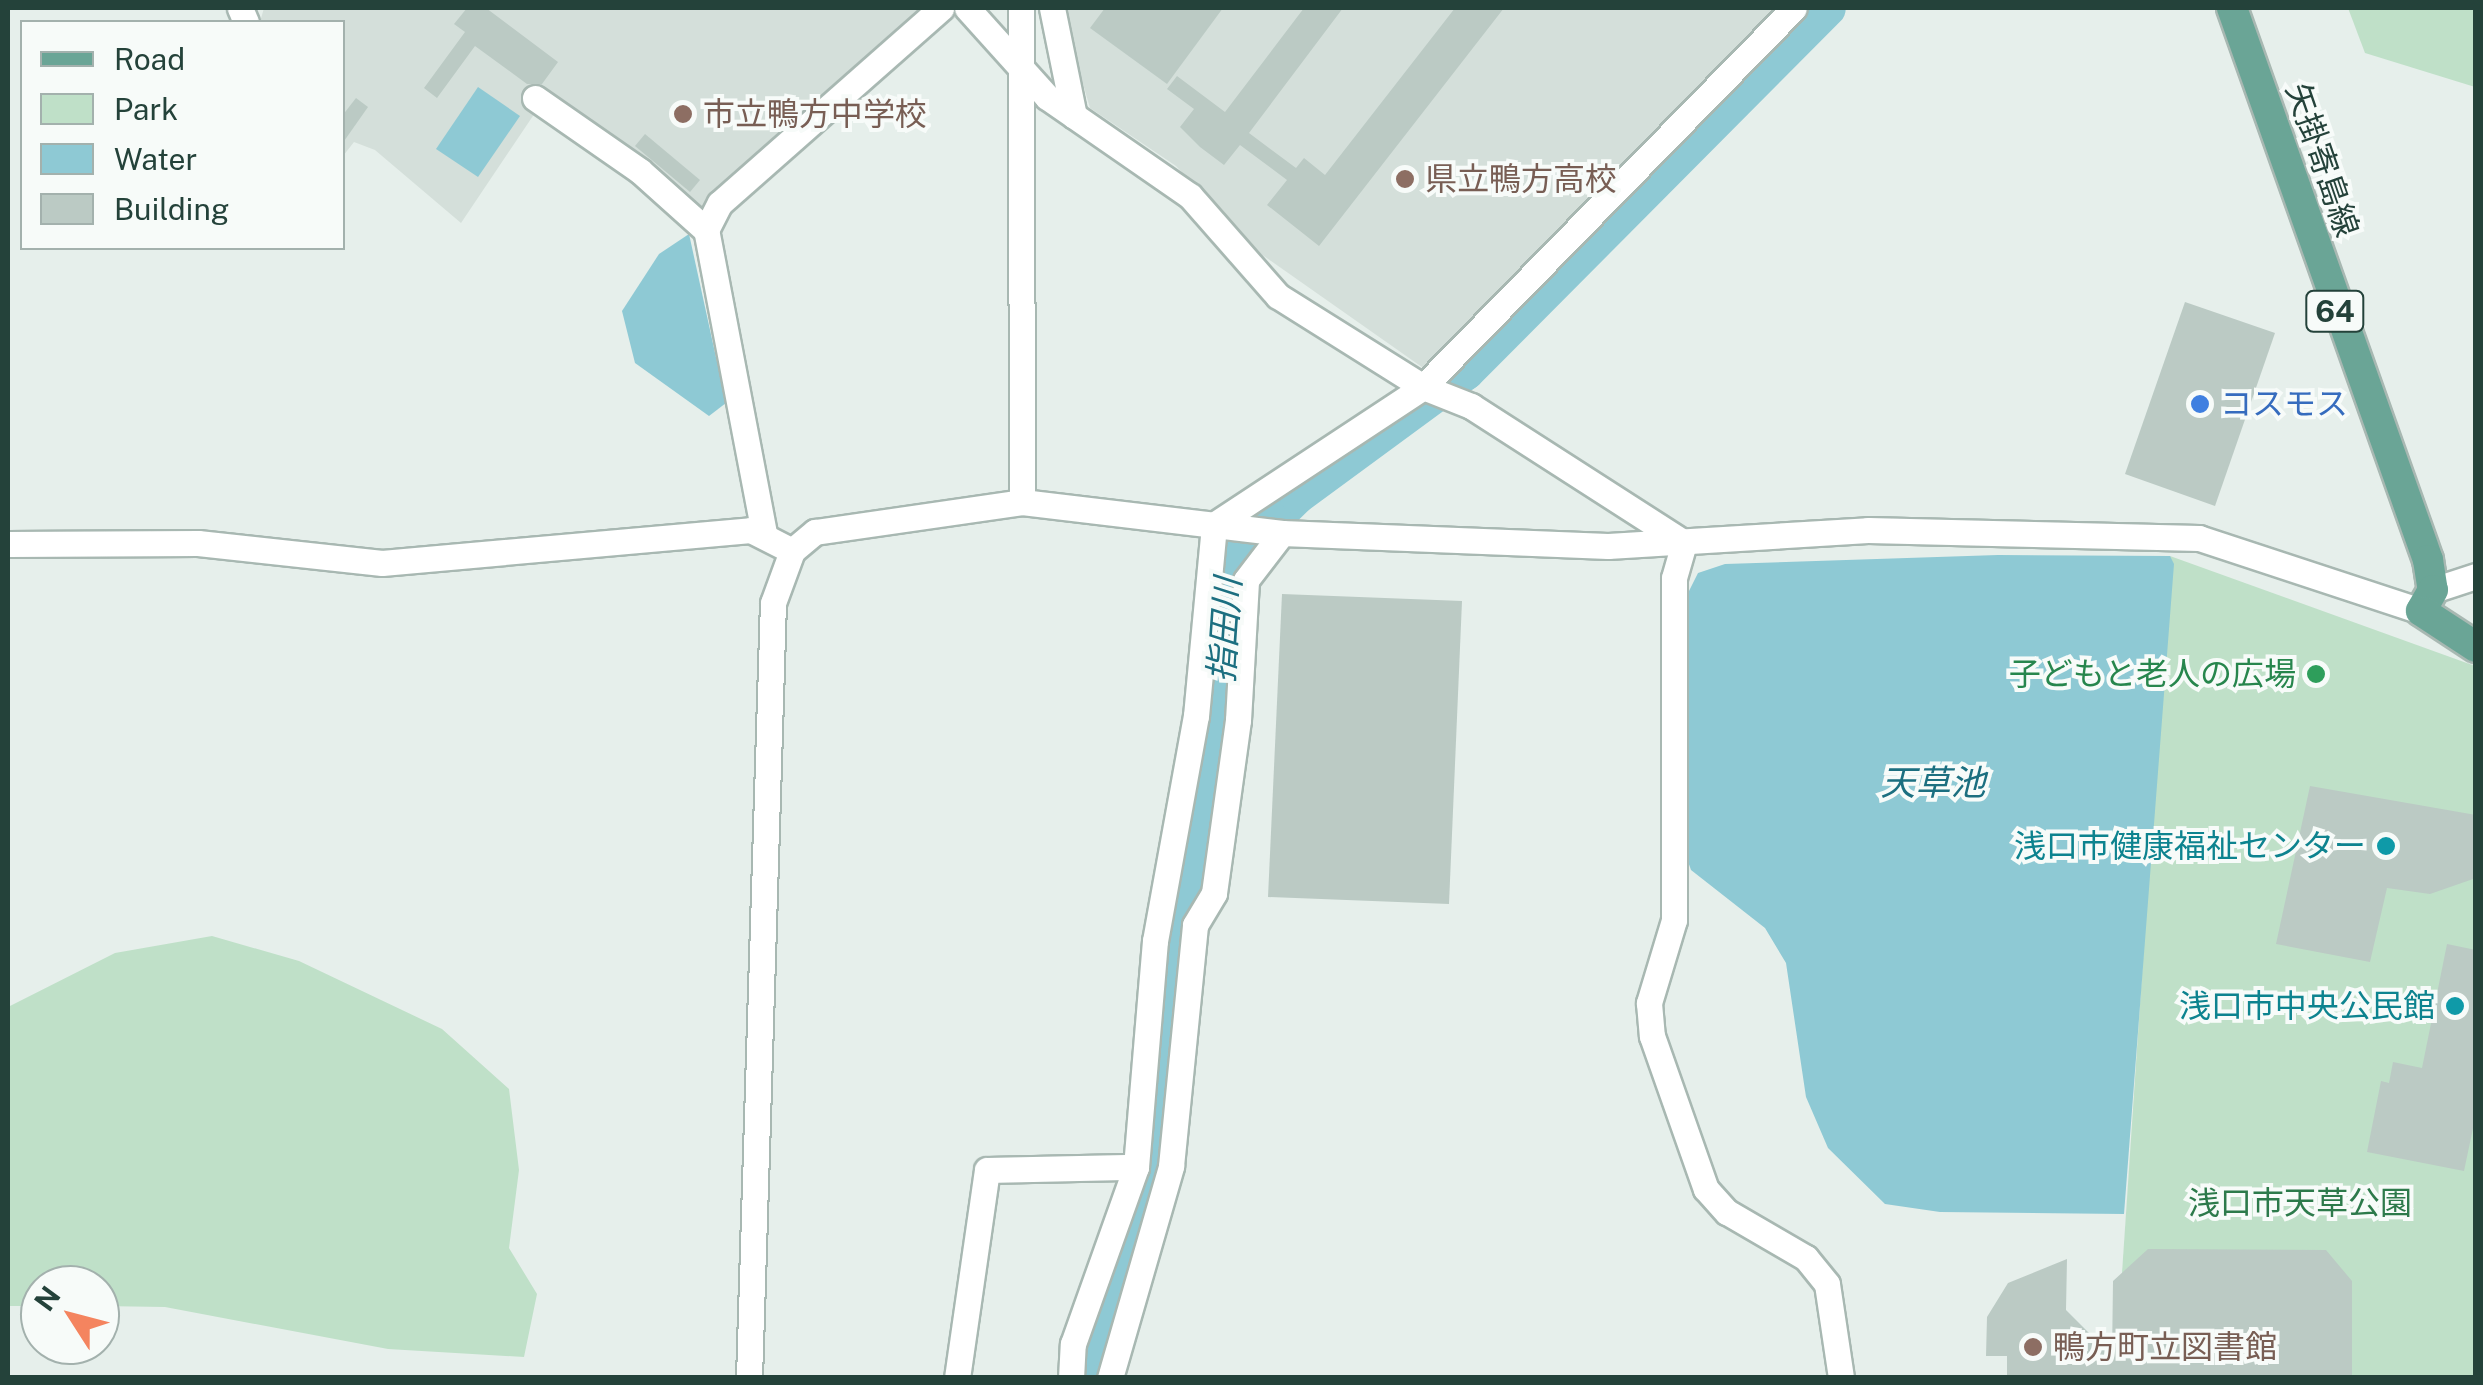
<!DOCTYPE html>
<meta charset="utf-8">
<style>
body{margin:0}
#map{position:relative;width:2483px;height:1385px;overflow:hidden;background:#e6efeb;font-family:"Public Sans","Noto Sans JP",sans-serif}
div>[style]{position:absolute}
.built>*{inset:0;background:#d4dfda}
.green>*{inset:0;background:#bfe0c8}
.water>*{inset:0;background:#8ec9d4}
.river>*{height:35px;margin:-17.5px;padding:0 17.5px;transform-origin:17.5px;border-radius:17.5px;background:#8ec9d4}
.building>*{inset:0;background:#bbcac4}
.roads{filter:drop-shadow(2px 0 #a8b8b2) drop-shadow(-2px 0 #a8b8b2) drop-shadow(0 2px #a8b8b2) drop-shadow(0 -2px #a8b8b2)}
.minor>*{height:25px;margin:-12.5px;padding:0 12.5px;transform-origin:12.5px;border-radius:12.5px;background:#fff}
.major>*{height:30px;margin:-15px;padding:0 15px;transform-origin:15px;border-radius:15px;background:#6aa596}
.dots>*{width:28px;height:28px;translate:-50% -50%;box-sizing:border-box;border:5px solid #f7fbf9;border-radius:50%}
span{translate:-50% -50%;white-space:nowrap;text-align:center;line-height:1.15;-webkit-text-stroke:8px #f7fbf9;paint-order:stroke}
.shield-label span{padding:2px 8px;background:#f7fbf9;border:2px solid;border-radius:8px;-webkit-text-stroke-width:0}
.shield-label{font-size:30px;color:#24423a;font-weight:700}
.education-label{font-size:32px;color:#785e54}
.left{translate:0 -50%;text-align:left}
.street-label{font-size:32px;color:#24423a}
.shop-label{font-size:32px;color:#366cbe}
.leisure-label{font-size:32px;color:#27864d}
.right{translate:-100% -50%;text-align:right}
.culture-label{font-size:32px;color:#0d838f}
.park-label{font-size:32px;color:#2d7a4b}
.water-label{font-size:35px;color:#1c6f80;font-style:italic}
.frame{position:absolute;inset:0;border:10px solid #24423a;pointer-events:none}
.legend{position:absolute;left:20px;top:20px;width:325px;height:230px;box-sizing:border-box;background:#f7fbf9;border:2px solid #a3b1ad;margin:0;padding:12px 18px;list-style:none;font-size:30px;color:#24423a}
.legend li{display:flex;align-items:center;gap:20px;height:50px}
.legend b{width:50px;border:2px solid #a3b1ad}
.north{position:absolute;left:20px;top:1265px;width:100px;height:100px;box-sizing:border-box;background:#f7fbf9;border:2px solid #a3b1ad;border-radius:50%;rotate:306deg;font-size:28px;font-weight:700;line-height:40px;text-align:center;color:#24423a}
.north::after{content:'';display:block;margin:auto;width:35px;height:45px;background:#f4845f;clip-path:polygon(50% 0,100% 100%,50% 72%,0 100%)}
</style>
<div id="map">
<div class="built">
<i style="clip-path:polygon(264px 8px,926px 8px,700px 211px,543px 101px,461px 223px,375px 150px,354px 142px,343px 156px,342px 22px,260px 22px)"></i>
<i style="clip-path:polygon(1061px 8px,1785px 8px,1429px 372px,1254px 249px,1176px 166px,1090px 108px)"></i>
</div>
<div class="green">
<i style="clip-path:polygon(2348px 8px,2475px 8px,2475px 87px,2365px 53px)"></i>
<i style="clip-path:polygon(2170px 556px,2475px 666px,2475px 1377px,2115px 1378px)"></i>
<i style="clip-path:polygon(212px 936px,299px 961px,442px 1029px,509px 1089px,519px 1170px,509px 1248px,537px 1294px,524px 1357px,388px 1349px,165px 1307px,100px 1306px,100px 1285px,40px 1285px,40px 1306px,8px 1306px,8px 1007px,115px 953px)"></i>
</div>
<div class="water">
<i style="clip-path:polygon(478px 87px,520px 116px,478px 177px,436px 149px)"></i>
<i style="clip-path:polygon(689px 234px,726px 403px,709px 416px,635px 363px,622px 311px,659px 254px)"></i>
<i style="clip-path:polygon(1998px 555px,2170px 556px,2174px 564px,2124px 1214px,1940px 1212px,1885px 1204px,1828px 1148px,1806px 1097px,1786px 963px,1765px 928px,1691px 870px,1680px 839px,1685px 599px,1698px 573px,1725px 564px)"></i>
</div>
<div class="river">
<i style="left:1089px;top:1378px;width:30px;rotate:-88deg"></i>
<i style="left:1090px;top:1348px;width:172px;rotate:-68.5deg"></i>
<i style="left:1153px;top:1188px;width:252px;rotate:-85deg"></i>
<i style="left:1175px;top:937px;width:184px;rotate:-76.2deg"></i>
<i style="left:1219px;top:758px;width:191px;rotate:-88.5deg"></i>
<i style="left:1224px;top:567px;width:102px;rotate:-44.2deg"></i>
<i style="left:1297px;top:496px;width:210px;rotate:-36.3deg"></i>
<i style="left:1466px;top:372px;width:513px;rotate:-45.16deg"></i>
</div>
<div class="building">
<i style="clip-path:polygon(467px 8px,486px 8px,558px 62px,542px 84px,527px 84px,475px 46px,437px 98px,424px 88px,465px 32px,454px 24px)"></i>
<i style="clip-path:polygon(1105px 8px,1223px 8px,1167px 84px,1090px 28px)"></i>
<i style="clip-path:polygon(1304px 8px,1343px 8px,1249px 133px,1296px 168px,1304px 158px,1325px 175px,1455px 8px,1504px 8px,1319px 246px,1267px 205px,1287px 180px,1240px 145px,1224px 165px,1200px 147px,1180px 127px,1194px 109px,1167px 89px,1177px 76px,1225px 112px)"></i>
<i style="clip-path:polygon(356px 98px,368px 107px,342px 144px,342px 116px)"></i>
<i style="clip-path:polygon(645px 134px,700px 180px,690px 192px,635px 146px)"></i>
<i style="clip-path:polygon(2185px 302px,2275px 333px,2215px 506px,2125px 474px)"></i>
<i style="clip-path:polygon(1282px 594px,1462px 601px,1449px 904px,1268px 897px)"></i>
<i style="clip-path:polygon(2310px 786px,2476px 815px,2476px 878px,2430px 894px,2387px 888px,2370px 962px,2276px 944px)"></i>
<i style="clip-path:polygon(2447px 944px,2476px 950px,2476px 1114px,2464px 1171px,2367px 1152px,2381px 1081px,2389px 1083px,2393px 1062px,2422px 1068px)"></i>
<i style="clip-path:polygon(2148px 1249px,2326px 1250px,2352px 1281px,2352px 1378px,2007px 1378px,2007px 1356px,1986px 1356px,1987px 1317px,2008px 1283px,2067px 1259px,2066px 1310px,2112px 1356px,2113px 1281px)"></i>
</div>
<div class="roads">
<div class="minor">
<i style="left:240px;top:8px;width:15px;rotate:67deg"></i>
<i style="left:967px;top:8px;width:120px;rotate:48deg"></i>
<i style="left:1047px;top:97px;width:174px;rotate:34.7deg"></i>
<i style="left:1190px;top:196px;width:133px;rotate:48.7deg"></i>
<i style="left:1278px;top:296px;width:171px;rotate:32.1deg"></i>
<i style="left:1423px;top:387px;width:52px;rotate:21.6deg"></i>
<i style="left:1471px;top:406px;width:253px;rotate:32.7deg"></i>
<i style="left:1684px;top:543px;width:36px;rotate:106deg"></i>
<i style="left:1674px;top:578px;width:342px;rotate:90deg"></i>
<i style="left:1674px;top:920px;width:87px;rotate:106.8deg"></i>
<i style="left:1649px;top:1003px;width:33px;rotate:85deg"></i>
<i style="left:1652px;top:1036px;width:162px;rotate:70.6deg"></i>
<i style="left:1706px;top:1189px;width:31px;rotate:48deg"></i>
<i style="left:1727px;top:1212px;width:91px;rotate:30.2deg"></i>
<i style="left:1806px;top:1258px;width:33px;rotate:51deg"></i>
<i style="left:1827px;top:1284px;width:95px;rotate:81.5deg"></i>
<i style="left:1021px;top:8px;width:494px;rotate:89.9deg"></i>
<i style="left:1052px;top:8px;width:110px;rotate:78.5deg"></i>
<i style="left:535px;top:98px;width:128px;rotate:34.8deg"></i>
<i style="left:640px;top:171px;width:89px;rotate:41.8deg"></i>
<i style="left:764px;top:533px;width:309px;rotate:-100.8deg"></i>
<i style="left:706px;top:230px;width:30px;rotate:-63deg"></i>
<i style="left:720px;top:203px;width:295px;rotate:-41.4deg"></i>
<i style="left:8px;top:544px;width:190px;rotate:-0.3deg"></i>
<i style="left:198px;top:543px;width:185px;rotate:6.2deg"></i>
<i style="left:382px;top:563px;width:370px;rotate:-5.1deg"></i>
<i style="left:751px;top:530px;width:46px;rotate:27.1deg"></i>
<i style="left:2433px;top:590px;width:45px;rotate:-18deg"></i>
<i style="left:749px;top:1378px;width:775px;rotate:-88.23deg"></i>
<i style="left:773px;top:603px;width:55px;rotate:-69.9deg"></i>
<i style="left:792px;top:551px;width:30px;rotate:-40deg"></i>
<i style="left:815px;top:532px;width:209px;rotate:-8.2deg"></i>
<i style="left:1022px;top:502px;width:262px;rotate:6.8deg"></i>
<i style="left:1282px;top:533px;width:326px;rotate:2.3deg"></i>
<i style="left:1608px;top:546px;width:260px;rotate:-3.5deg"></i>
<i style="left:1868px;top:530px;width:331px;rotate:1.4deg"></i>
<i style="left:2199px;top:538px;width:234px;rotate:18.2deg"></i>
<i style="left:957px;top:1378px;width:210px;rotate:-81.8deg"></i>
<i style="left:987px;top:1170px;width:149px;rotate:-1.2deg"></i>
<i style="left:1071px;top:1378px;width:34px;rotate:-87deg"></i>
<i style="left:1073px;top:1344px;width:188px;rotate:-70.4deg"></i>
<i style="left:1136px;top:1167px;width:227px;rotate:-85.2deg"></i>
<i style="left:1155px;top:941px;width:229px;rotate:-79.7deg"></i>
<i style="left:1196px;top:716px;width:192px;rotate:-84.6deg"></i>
<i style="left:1214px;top:525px;width:250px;rotate:-33.4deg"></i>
<i style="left:1423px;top:387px;width:530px;rotate:-45.61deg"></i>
<i style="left:1110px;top:1378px;width:221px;rotate:-73.9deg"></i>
<i style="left:1171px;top:1166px;width:242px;rotate:-84.3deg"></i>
<i style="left:1195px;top:925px;width:37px;rotate:-59deg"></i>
<i style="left:1214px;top:893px;width:175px;rotate:-82.1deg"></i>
<i style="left:1238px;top:720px;width:140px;rotate:-86.7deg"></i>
<i style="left:1246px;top:580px;width:59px;rotate:-52.5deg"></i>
</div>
<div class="major">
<i style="left:2232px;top:8px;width:586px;rotate:70.45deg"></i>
<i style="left:2428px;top:560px;width:30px;rotate:81deg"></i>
<i style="left:2433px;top:590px;width:24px;rotate:120deg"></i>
<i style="left:2421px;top:611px;width:66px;rotate:33.2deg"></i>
</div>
</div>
<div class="dots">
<i style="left:683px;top:114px;background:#8d6e63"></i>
<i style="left:1405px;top:179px;background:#8d6e63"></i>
<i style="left:2200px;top:404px;background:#3f7fe0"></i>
<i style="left:2316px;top:674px;background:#2e9e5b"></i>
<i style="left:2386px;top:846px;background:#0f9aa8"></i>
<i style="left:2455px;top:1006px;background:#0f9aa8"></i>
<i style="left:2033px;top:1347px;background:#8d6e63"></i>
</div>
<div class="shield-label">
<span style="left:2335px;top:311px">64</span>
</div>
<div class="education-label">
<span class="left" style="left:703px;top:114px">市立鴨方中学校</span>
<span class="left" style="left:1425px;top:179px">県立鴨方高校</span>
<span class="left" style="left:2053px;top:1347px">鴨方町立図書館</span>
</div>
<div class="street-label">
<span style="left:2322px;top:160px;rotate:71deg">矢掛寄島線</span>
</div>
<div class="shop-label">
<span class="left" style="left:2220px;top:404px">コスモス</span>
</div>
<div class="leisure-label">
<span class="right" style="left:2296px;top:674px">子どもと老人の広場</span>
</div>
<div class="culture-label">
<span class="right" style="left:2366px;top:846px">浅口市健康福祉センター</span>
<span class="right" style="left:2435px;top:1006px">浅口市中央公民館</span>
</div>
<div class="park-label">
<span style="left:2300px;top:1203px">浅口市天草公園</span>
</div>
<div class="water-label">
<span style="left:1225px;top:630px;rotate:-86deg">指田川</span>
<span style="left:1933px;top:783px">天草池</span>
</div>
<div class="frame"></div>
<ul class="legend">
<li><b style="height:12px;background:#6aa596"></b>Road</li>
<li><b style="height:28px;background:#bfe0c8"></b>Park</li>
<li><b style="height:28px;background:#8ec9d4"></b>Water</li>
<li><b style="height:28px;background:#bbcac4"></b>Building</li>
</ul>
<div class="north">N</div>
</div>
